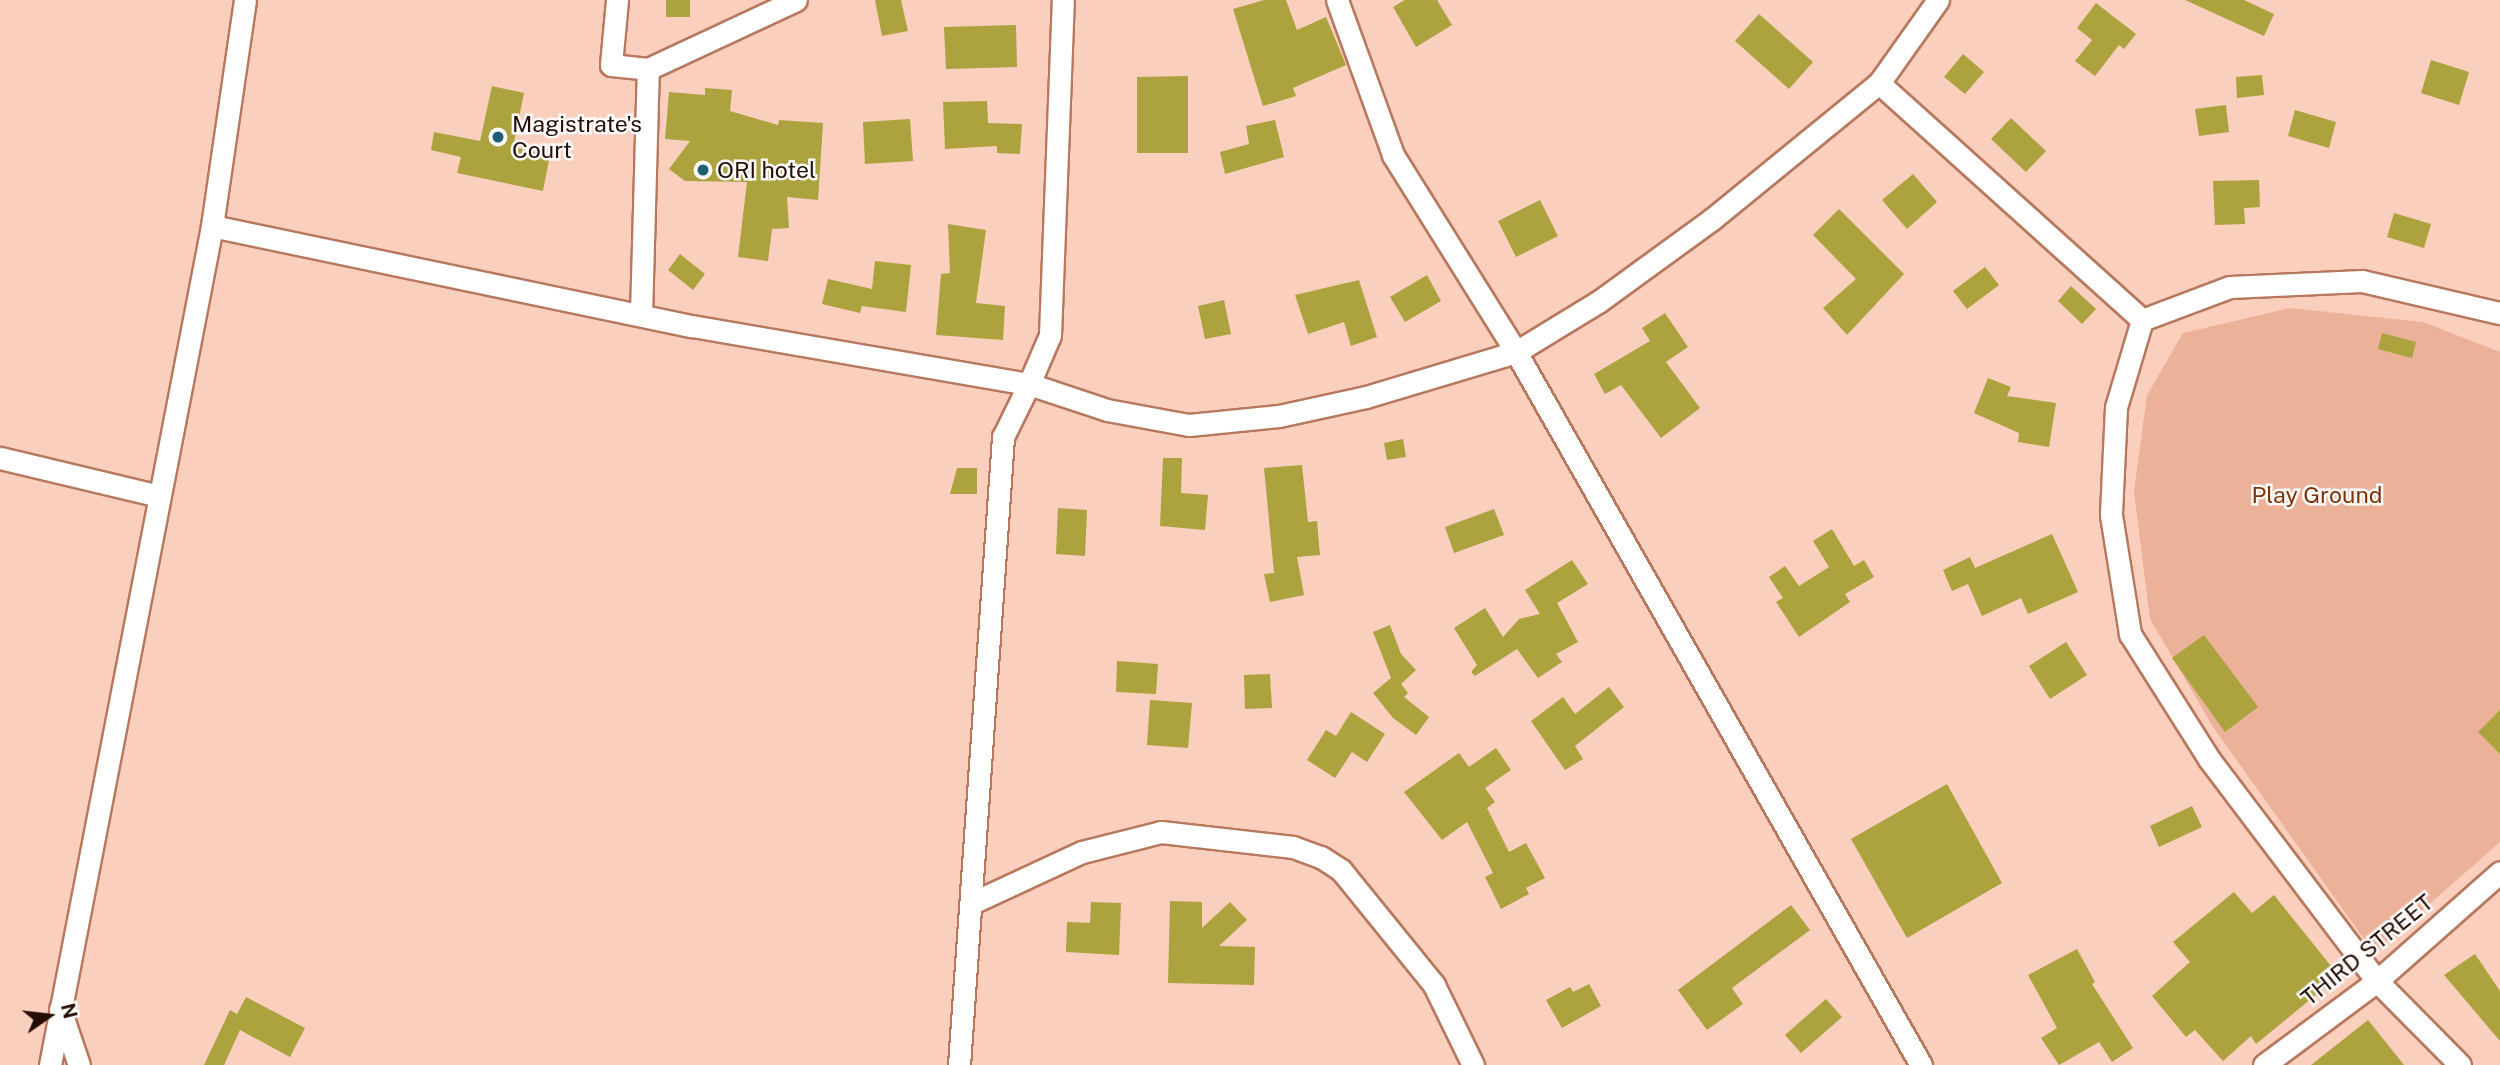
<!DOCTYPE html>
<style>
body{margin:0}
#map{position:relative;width:2500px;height:1065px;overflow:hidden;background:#facfbe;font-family:"Public Sans",sans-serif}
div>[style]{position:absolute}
.green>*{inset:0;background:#ecb299}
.building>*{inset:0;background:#aca23e}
.roads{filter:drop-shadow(2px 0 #b8785d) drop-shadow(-2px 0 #b8785d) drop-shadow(0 2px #b8785d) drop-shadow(0 -2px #b8785d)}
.minor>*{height:21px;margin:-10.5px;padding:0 10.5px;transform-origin:10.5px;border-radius:10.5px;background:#fff}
.dots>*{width:19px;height:19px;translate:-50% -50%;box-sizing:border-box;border:4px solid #fbfbfb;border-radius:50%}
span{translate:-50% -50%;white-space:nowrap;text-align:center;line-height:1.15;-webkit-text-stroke:5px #fbfbfb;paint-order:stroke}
.poi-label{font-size:23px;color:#250d04}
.left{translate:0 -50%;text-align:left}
.park-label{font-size:23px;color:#823306}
.street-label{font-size:23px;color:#250d04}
.north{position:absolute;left:14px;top:981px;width:70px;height:70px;-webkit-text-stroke:5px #fbfbfb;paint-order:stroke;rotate:76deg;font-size:19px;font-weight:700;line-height:28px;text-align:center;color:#250d04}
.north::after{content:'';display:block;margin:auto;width:24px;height:32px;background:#250d04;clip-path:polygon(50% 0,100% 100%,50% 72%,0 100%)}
</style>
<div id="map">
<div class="green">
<i style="clip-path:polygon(2290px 308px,2423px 322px,2500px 352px,2500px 842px,2374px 953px,2213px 727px,2150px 619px,2134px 492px,2147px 395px,2183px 333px)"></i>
</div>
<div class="building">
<i style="clip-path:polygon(666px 0,690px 0,690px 17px,666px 17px)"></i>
<i style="clip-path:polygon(875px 0,901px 0,908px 31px,882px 36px)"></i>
<i style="clip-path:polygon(1264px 0,1286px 0,1297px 30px,1326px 17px,1346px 65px,1293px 88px,1296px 96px,1263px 106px,1233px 9px)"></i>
<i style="clip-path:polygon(1405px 0,1437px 0,1452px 25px,1416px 47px,1393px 7px)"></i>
<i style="clip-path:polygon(2185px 0,2244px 0,2274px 14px,2264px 36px)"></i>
<i style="clip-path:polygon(2096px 3px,2136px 34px,2124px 49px,2119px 45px,2095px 76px,2075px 61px,2092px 40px,2077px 28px)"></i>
<i style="clip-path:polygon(1759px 14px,1813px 62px,1789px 89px,1735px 41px)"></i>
<i style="clip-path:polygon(1016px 25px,1017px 67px,946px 69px,944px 27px)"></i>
<i style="clip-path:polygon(1963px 54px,1984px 72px,1965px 94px,1944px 77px)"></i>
<i style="clip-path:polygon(2431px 60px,2469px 72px,2459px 105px,2421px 93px)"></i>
<i style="clip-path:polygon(2262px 75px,2264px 95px,2237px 98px,2236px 77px)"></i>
<i style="clip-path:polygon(1188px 76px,1188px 153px,1137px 153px,1137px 77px)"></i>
<i style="clip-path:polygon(492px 86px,524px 93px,513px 147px,550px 155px,543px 191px,457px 173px,461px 157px,431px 150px,434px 132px,480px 141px)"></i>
<i style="clip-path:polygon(705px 88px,732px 90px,730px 111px,778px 125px,779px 120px,823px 123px,818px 200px,787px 197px,789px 228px,772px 229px,768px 261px,738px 257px,747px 182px,685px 181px,669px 169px,690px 141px,665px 139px,669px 92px,705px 95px)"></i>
<i style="clip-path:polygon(987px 101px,988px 123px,1022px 124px,1020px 154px,997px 153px,997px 146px,945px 149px,943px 102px)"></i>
<i style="clip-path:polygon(2226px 105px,2229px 132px,2199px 136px,2195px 109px)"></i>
<i style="clip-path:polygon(2295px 110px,2336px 122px,2329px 148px,2288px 136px)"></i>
<i style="clip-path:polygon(2011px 118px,2046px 151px,2026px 172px,1991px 139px)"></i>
<i style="clip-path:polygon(910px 119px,913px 161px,865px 164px,863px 122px)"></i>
<i style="clip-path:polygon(1275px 120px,1284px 157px,1225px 174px,1220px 152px,1249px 144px,1246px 126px)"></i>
<i style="clip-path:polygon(1913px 174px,1937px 202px,1907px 229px,1882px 200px)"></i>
<i style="clip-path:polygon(2259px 180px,2260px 207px,2244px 208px,2245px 224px,2215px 225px,2213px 181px)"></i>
<i style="clip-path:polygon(1540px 200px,1558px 236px,1516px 257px,1498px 221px)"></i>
<i style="clip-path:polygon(1839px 209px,1904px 274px,1847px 335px,1823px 308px,1856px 279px,1813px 235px)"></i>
<i style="clip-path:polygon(2394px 213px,2431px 224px,2424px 248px,2387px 237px)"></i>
<i style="clip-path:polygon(948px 224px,986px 230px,976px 303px,1005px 306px,1003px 340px,936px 335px,941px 274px,950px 273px)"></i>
<i style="clip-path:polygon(680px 254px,705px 274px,693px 290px,668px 270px)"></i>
<i style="clip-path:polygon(875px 261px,911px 265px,906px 312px,862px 306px,860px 313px,822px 304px,828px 279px,872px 289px)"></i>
<i style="clip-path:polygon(1985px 267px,1999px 285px,1967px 309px,1953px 291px)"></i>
<i style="clip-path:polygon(1427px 275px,1441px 301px,1405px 322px,1390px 297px)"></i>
<i style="clip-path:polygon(1359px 280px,1377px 337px,1351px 346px,1344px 322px,1308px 334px,1295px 295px)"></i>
<i style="clip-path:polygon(2071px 286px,2096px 309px,2082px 324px,2058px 301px)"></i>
<i style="clip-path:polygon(1224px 300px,1231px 334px,1205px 339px,1198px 306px)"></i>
<i style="clip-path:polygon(1665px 313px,1688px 347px,1666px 362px,1700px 408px,1661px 438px,1621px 385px,1605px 394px,1594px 374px,1650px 341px,1642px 328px)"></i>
<i style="clip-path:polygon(2382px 333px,2416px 342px,2412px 358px,2378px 349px)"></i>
<i style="clip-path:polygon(1988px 378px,2011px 387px,2007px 396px,2056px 403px,2049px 447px,2018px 442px,2019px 433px,1974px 413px)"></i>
<i style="clip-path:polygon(1403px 439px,1406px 457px,1387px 460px,1384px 443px)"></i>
<i style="clip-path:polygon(1163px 458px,1182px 458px,1181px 493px,1208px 495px,1205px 530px,1160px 526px)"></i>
<i style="clip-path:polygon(1302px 465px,1308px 522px,1317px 521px,1320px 555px,1297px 557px,1304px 595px,1270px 602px,1264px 574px,1274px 573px,1264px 468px)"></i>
<i style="clip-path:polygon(957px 468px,977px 468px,977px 494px,950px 494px)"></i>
<i style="clip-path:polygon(1058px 508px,1087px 510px,1085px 556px,1056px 554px)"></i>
<i style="clip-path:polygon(1494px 509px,1504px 535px,1454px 553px,1445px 527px)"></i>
<i style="clip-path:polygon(1832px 529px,1854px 566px,1864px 560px,1874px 577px,1845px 594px,1850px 602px,1799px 637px,1776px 602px,1783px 598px,1769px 577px,1785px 566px,1799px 586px,1829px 567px,1813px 541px)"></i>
<i style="clip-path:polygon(2052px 534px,2078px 592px,2028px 614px,2021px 598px,1982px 616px,1968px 584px,1952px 591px,1943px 570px,1970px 557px,1975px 568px)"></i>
<i style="clip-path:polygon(1572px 560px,1588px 584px,1557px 603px,1578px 642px,1556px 654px,1562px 662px,1538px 678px,1517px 649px,1475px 676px,1471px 672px,1477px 665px,1454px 628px,1485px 608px,1503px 637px,1519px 619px,1540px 614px,1525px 590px)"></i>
<i style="clip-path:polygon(1390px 625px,1401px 654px,1416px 670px,1401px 684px,1408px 693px,1404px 697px,1429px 717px,1416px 735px,1393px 718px,1373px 693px,1391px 678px,1373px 632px)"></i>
<i style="clip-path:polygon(2204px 635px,2258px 707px,2225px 732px,2172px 658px)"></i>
<i style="clip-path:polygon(2066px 642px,2087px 675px,2050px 699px,2029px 666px)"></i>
<i style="clip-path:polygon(1117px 661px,1158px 664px,1156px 694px,1116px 692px)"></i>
<i style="clip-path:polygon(1270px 674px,1272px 708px,1245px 709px,1244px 675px)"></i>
<i style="clip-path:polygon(1609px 687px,1624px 707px,1575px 746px,1583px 759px,1565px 770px,1531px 721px,1563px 697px,1575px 714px)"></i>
<i style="clip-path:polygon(1150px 700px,1192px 703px,1188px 748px,1147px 745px)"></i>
<i style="clip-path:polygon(2500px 710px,2500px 754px,2478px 732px)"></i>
<i style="clip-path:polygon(1351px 712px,1385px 734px,1367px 762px,1352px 752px,1335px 778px,1307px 760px,1326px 730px,1336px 736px)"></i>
<i style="clip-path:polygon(1496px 748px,1511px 770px,1485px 788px,1495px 802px,1487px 808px,1509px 852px,1526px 843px,1545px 878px,1526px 888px,1529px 894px,1501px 909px,1485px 877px,1493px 873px,1467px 822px,1442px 840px,1404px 792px,1459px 753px,1469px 767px)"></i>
<i style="clip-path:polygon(1947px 784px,2002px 883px,1907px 938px,1851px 839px)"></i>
<i style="clip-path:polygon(2192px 806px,2202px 827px,2159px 847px,2150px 826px)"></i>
<i style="clip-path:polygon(2234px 892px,2252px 913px,2274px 895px,2339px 976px,2256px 1044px,2251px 1036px,2223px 1061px,2195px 1030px,2186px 1037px,2152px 996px,2190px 962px,2173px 942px)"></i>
<i style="clip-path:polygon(1170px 901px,1202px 902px,1202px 928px,1230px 902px,1247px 920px,1219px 946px,1255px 947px,1254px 985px,1168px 983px)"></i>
<i style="clip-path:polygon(1091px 902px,1121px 903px,1119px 955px,1066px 952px,1067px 922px,1090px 923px)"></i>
<i style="clip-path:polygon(1791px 905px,1810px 930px,1732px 988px,1743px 1004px,1707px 1030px,1678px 990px)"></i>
<i style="clip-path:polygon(2077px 949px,2095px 982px,2092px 984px,2133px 1048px,2112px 1062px,2099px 1042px,2059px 1065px,2041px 1038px,2057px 1028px,2028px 975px)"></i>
<i style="clip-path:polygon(2475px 954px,2500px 991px,2500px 1041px,2444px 975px)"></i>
<i style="clip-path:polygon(1589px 984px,1601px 1006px,1562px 1028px,1546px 1000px,1570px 987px,1573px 992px)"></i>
<i style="clip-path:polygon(246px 997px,305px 1028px,290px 1057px,240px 1030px,224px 1065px,204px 1065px,230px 1010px,237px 1014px)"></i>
<i style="clip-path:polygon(1826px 999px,1842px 1017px,1801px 1053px,1785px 1035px)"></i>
<i style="clip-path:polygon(2368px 1020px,2404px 1065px,2311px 1065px)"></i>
</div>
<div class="roads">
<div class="minor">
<i style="left:617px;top:0;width:65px;rotate:95.3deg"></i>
<i style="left:611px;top:65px;width:37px;rotate:6deg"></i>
<i style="left:1337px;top:0;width:165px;rotate:70.1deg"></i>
<i style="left:1393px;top:155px;width:232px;rotate:58deg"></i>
<i style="left:1516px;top:352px;width:820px;rotate:60.4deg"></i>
<i style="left:1879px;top:83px;width:354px;rotate:42deg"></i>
<i style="left:2142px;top:320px;width:94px;rotate:-20.6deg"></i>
<i style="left:2230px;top:287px;width:132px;rotate:-2.6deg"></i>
<i style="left:2362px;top:281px;width:142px;rotate:13.1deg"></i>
<i style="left:212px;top:226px;width:228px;rotate:-81.7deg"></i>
<i style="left:641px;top:315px;width:246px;rotate:-88.4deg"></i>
<i style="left:648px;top:69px;width:163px;rotate:-25deg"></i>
<i style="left:2142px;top:320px;width:91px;rotate:106.6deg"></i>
<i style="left:2116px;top:407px;width:108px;rotate:92.7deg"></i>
<i style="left:2111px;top:515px;width:121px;rotate:80.9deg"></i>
<i style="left:2130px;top:634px;width:148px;rotate:57.7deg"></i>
<i style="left:2209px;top:759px;width:278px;rotate:52.9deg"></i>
<i style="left:2377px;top:981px;width:118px;rotate:45.3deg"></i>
<i style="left:0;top:458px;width:163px;rotate:13.4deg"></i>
<i style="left:972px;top:903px;width:121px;rotate:-24.9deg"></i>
<i style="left:1082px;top:852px;width:81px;rotate:-14.2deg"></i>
<i style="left:1161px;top:832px;width:133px;rotate:6.5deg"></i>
<i style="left:1293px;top:847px;width:30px;rotate:20deg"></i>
<i style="left:1321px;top:857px;width:24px;rotate:33deg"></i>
<i style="left:1341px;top:870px;width:148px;rotate:51deg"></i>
<i style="left:1434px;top:985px;width:89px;rotate:64deg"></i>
<i style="left:60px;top:1009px;width:59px;rotate:71.3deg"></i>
<i style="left:50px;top:1065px;width:854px;rotate:-79.07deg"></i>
<i style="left:212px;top:226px;width:490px;rotate:11.8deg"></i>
<i style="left:692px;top:326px;width:342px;rotate:9.8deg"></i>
<i style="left:1029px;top:384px;width:53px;rotate:-66.8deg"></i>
<i style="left:1050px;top:335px;width:335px;rotate:-87.8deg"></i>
<i style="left:959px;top:1065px;width:630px;rotate:-85.99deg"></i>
<i style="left:1003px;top:437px;width:59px;rotate:-63.9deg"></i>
<i style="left:1029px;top:384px;width:82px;rotate:18.4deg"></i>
<i style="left:1107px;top:410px;width:83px;rotate:10.4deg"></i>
<i style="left:1189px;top:425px;width:90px;rotate:-5.7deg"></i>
<i style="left:1279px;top:416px;width:89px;rotate:-12.3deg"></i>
<i style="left:1366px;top:397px;width:157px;rotate:-16.7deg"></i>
<i style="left:1516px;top:352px;width:96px;rotate:-31.4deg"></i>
<i style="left:1598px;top:302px;width:140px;rotate:-36deg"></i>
<i style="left:1711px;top:220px;width:217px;rotate:-39.2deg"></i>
<i style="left:1879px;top:83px;width:102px;rotate:-54.6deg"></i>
<i style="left:2264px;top:1065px;width:141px;rotate:-36.6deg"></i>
<i style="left:2377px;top:981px;width:164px;rotate:-41.5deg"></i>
</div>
</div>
<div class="dots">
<i style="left:498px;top:137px;background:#1e5f74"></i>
<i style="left:703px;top:170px;background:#1e5f74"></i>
</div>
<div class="poi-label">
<span class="left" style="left:512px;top:137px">Magistrate's<br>Court</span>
<span class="left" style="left:717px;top:170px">ORI hotel</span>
</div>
<div class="park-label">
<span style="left:2317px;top:495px">Play Ground</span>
</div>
<div class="street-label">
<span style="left:2367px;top:950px;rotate:-39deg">THIRD STREET</span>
</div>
<div class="north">N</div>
</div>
